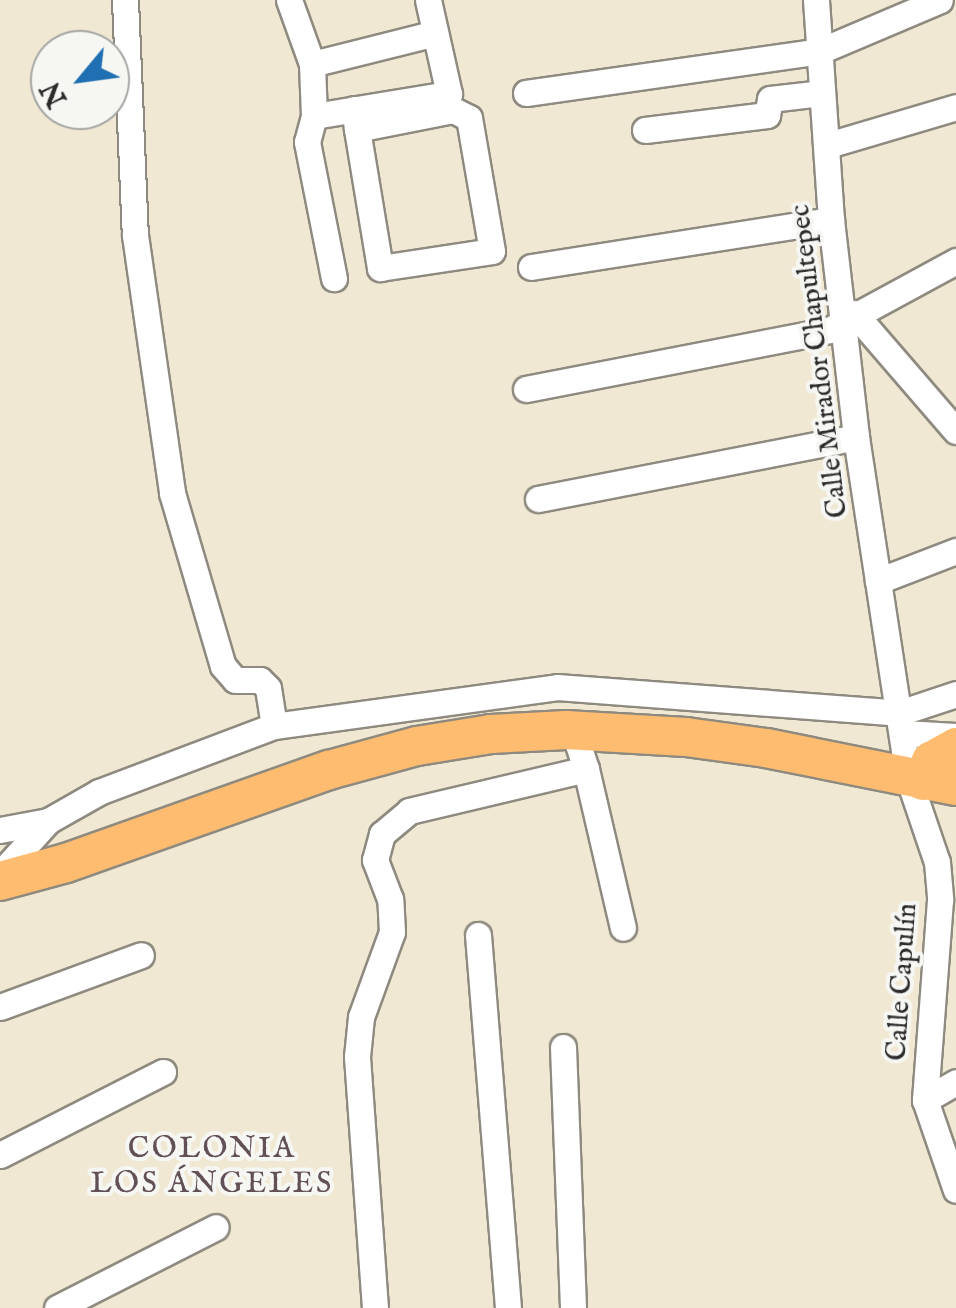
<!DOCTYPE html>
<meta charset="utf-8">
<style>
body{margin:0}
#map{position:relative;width:956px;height:1308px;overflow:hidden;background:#f1e8d3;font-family:"IM FELL English",serif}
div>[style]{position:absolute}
.roads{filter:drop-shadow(2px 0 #8e8a7f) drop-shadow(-2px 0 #8e8a7f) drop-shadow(0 2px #8e8a7f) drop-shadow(0 -2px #8e8a7f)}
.street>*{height:25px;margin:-12.5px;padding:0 12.5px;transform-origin:12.5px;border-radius:12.5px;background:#fff}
.primary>*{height:38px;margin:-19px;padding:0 19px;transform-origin:19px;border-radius:19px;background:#febc70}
span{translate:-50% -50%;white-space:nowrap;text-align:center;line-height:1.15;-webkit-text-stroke:8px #f6f6f2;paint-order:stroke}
.street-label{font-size:28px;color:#2b2b2b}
.neighbourhood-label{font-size:30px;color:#625057;letter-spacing:2.5px}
.north{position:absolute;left:30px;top:30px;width:100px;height:100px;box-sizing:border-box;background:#f6f6f2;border:2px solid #a5a5a2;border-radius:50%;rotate:241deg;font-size:28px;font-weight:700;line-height:40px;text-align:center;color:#2b2b2b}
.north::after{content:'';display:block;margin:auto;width:35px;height:45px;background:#1f6fb2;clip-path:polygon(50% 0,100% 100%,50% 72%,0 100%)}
</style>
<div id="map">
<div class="roads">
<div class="street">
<i style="left:125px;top:0;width:235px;rotate:87.6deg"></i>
<i style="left:135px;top:235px;width:261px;rotate:81.8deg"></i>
<i style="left:172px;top:493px;width:180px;rotate:73.6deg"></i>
<i style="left:223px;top:666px;width:18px;rotate:49deg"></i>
<i style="left:235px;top:680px;width:25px"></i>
<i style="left:260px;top:680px;width:11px;rotate:45deg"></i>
<i style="left:268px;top:688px;width:38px;rotate:81deg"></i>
<i style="left:289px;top:0;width:68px;rotate:70.2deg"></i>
<i style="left:312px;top:64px;width:52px;rotate:87.8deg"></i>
<i style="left:314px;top:116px;width:27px;rotate:105deg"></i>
<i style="left:307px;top:142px;width:139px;rotate:78.8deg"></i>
<i style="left:816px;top:0;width:221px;rotate:86.1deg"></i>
<i style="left:831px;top:220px;width:218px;rotate:83.4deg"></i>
<i style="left:856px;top:437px;width:344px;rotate:81.3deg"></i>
<i style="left:908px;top:777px;width:90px;rotate:71.2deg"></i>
<i style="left:937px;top:862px;width:38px;rotate:85deg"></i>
<i style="left:940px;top:900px;width:201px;rotate:94.3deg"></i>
<i style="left:925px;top:1100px;width:95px;rotate:71deg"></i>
<i style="left:312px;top:64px;width:127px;rotate:-14.1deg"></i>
<i style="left:526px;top:93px;width:297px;rotate:-8.1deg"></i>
<i style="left:820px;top:51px;width:130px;rotate:-23deg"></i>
<i style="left:354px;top:109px;width:20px;rotate:81deg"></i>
<i style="left:357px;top:129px;width:141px;rotate:80.6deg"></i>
<i style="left:380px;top:268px;width:113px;rotate:-8.6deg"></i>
<i style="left:492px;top:251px;width:135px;rotate:-99.8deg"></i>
<i style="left:469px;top:118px;width:18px;rotate:-153deg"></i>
<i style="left:453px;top:110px;width:98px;rotate:168.8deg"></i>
<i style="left:314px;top:116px;width:137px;rotate:-9.3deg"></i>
<i style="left:449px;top:94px;width:96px;rotate:-102.6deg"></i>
<i style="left:645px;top:130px;width:123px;rotate:-7deg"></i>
<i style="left:767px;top:115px;width:16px;rotate:-79deg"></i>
<i style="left:770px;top:99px;width:51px;rotate:-6.7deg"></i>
<i style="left:828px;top:145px;width:134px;rotate:-16.5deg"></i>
<i style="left:531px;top:267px;width:304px;rotate:-8.9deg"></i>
<i style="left:854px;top:313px;width:156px;rotate:49.2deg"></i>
<i style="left:526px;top:389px;width:309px;rotate:-11deg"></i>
<i style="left:829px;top:330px;width:145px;rotate:-28.5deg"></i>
<i style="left:538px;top:499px;width:324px;rotate:-11deg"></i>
<i style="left:878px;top:581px;width:84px;rotate:-21deg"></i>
<i style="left:903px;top:733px;width:53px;rotate:3.2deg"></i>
<i style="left:586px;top:769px;width:163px;rotate:76.9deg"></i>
<i style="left:0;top:830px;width:49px;rotate:-10.6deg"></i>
<i style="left:0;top:874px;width:72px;rotate:-47.8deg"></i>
<i style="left:48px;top:821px;width:59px;rotate:-29.6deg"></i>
<i style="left:99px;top:792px;width:187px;rotate:-20.7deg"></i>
<i style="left:274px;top:726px;width:286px;rotate:-7.8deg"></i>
<i style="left:557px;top:687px;width:343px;rotate:4.3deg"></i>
<i style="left:899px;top:713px;width:60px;rotate:-18.4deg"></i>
<i style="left:478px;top:935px;width:374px;rotate:85.4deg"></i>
<i style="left:0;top:1007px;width:150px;rotate:-20.2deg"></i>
<i style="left:563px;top:1047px;width:261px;rotate:87.8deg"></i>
<i style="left:925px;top:1100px;width:36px;rotate:-30deg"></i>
<i style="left:0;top:1155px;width:183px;rotate:-27deg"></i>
<i style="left:57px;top:1308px;width:178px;rotate:-27deg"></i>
<i style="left:375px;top:1308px;width:252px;rotate:-94.1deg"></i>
<i style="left:357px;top:1057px;width:40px;rotate:-84.3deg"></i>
<i style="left:361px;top:1017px;width:90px;rotate:-70deg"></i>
<i style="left:392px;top:932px;width:33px;rotate:-93deg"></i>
<i style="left:390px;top:899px;width:42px;rotate:-111deg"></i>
<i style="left:375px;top:860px;width:27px;rotate:-75deg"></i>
<i style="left:382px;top:834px;width:35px;rotate:-40deg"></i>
<i style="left:409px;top:811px;width:182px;rotate:-13.3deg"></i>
<i style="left:586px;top:769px;width:32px;rotate:-108deg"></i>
<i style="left:576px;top:739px;width:13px;rotate:-138deg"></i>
</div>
<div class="primary">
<i style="left:923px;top:781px;width:22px;rotate:-68deg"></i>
<i style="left:931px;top:761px;width:29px;rotate:-29deg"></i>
<i style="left:0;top:881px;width:68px;rotate:-15.3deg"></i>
<i style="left:66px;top:863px;width:279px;rotate:-19.5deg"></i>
<i style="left:329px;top:770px;width:91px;rotate:-15.3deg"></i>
<i style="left:417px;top:746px;width:75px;rotate:-9.2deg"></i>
<i style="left:491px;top:734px;width:75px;rotate:-3.1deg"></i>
<i style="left:566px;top:730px;width:120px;rotate:3.3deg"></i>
<i style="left:686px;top:737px;width:81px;rotate:7.8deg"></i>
<i style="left:766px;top:748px;width:194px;rotate:11.3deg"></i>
</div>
</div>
<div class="street-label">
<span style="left:820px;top:361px;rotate:-97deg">Calle Mirador Chapultepec</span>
<span style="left:903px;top:982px;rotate:-86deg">Calle Capulín</span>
</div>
<div class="neighbourhood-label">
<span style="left:212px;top:1166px">COLONIA<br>LOS ÁNGELES</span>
</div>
<div class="north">N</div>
</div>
